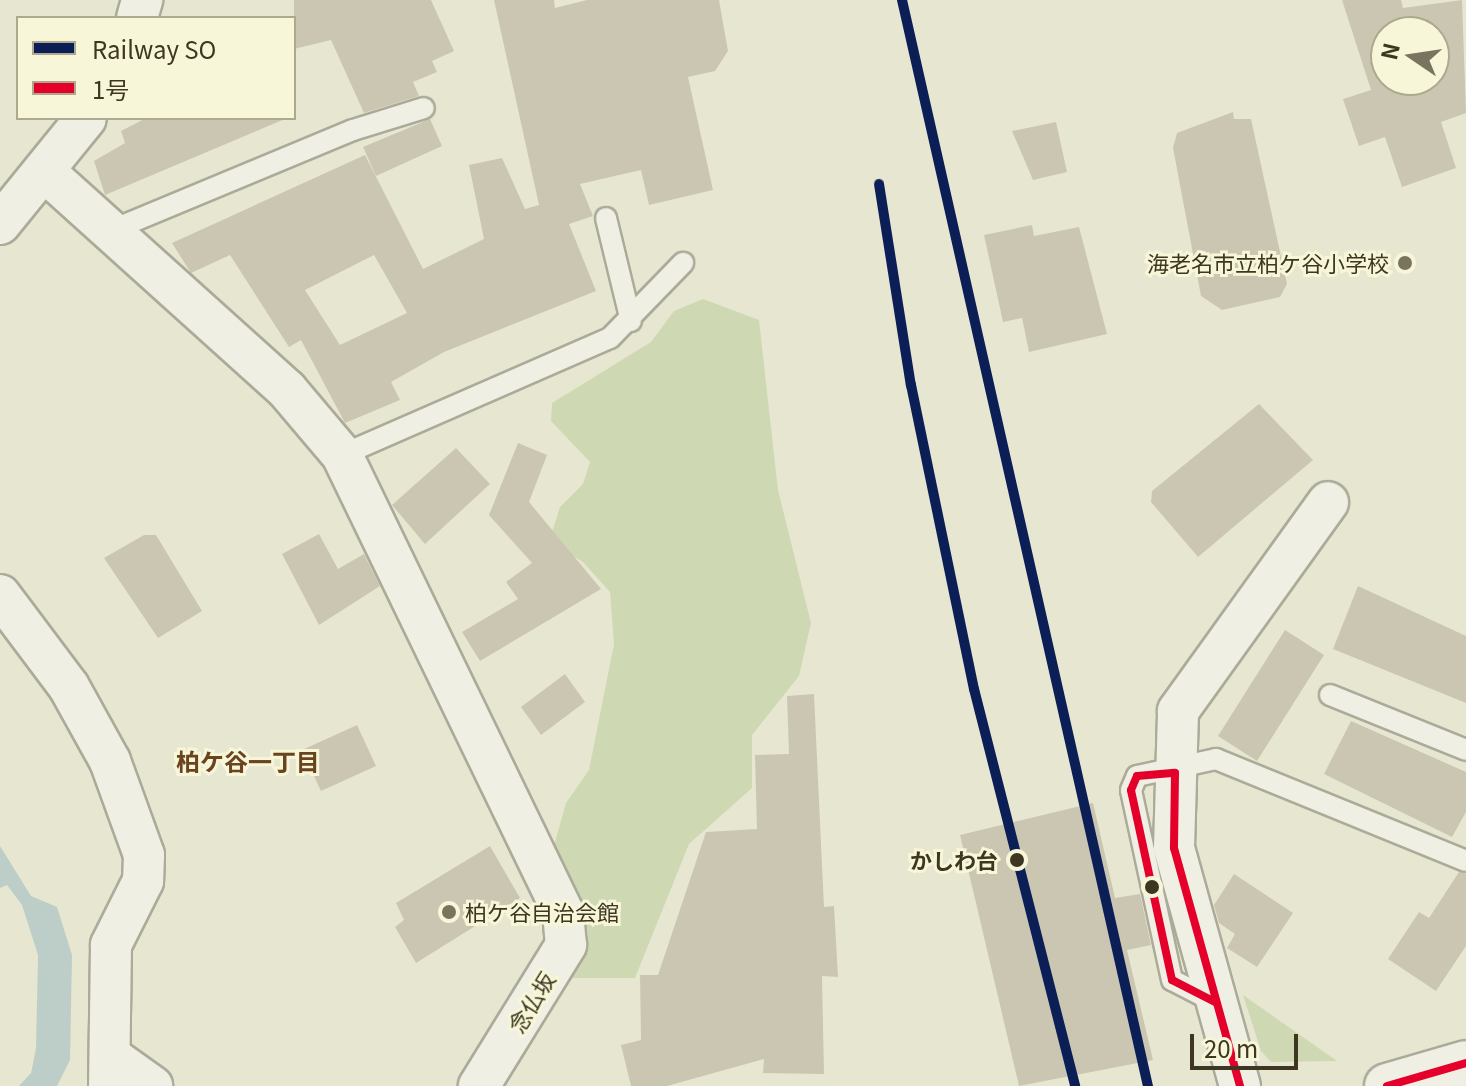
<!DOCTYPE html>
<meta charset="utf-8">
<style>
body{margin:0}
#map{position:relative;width:1466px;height:1086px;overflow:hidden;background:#e7e7d1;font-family:Georgia,"Noto Sans JP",serif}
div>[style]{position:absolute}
.green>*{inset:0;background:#ced9b3}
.water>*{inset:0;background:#bccec7}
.building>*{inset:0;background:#cbc6b1}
.roads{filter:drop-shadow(2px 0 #acaa99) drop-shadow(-2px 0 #acaa99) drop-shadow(0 2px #acaa99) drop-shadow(0 -2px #acaa99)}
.lane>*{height:20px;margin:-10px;padding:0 10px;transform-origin:10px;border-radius:10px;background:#efefe3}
.street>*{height:40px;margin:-20px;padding:0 20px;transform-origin:20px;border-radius:20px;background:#efefe3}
.secondary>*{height:44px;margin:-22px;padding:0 22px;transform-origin:22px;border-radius:22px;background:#efefe3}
.bus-1>*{height:8px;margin:-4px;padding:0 4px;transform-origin:4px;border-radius:4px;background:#e4002b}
.rail-1>*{height:10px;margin:-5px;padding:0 5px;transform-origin:5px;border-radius:5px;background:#0c1e56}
.dots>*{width:22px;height:22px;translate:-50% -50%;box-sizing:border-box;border:4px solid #f7f6d8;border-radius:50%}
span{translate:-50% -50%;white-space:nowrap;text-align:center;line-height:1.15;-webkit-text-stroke:6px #f7f6d8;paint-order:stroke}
.poi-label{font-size:22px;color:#3d3620}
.right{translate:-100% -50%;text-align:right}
.left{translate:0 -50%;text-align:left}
.stop-label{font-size:22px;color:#3d3620;font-weight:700}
.street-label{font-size:22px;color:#3d3620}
.neighbourhood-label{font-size:24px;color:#6a431f;font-weight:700}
.legend{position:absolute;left:16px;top:16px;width:280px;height:104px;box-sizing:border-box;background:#f7f6d8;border:2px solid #ada98e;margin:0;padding:10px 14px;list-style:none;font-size:24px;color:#3d3620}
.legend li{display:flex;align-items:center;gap:16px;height:40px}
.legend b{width:40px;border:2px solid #ada98e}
.north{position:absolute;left:1370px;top:16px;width:80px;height:80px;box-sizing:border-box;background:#f7f6d8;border:2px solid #ada98e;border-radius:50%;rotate:283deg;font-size:22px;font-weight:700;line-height:32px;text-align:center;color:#3d3620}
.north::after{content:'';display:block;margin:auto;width:28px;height:36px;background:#78745e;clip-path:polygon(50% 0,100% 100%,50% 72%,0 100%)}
.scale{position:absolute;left:1190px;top:1034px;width:108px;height:36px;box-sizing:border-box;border:4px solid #3d3620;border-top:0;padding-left:10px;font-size:24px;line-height:28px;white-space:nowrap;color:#3d3620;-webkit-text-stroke:6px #f7f6d8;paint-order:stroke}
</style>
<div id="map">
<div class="green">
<i style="clip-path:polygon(703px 299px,759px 320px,778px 490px,811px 623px,799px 676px,752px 735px,752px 788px,689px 844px,635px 978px,564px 978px,553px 849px,566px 803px,589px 770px,614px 644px,610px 592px,583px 562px,549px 542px,560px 507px,583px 484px,590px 462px,551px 421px,552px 403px,651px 342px,674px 311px)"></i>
<i style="clip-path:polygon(1243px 995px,1337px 1061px,1271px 1062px,1261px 1051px)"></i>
</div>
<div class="water">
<i style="clip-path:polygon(0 846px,31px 896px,57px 907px,72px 955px,70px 1060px,57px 1086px,19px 1086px,31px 1073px,36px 1048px,38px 955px,22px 905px,7px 885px,0 888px)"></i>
</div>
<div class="building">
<i style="clip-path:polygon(294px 0,431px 0,454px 51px,432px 61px,437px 72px,413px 82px,419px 96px,364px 113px,331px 40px,294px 49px)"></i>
<i style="clip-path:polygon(evenodd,494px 0,554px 0,555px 8px,587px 0,719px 0,728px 51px,715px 71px,688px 77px,713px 190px,649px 205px,641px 170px,580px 184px,593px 216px,569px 224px,596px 291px,444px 352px,391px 382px,400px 400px,345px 423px,301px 340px,289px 347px,230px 255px,191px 273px,172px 243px,365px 155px,423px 269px,484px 239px,469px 165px,502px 158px,525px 209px,539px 205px,494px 0,374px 255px,407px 313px,340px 345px,305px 290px,374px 255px)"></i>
<i style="clip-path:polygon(evenodd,1342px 0,1401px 0,1403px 8px,1462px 0,1466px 113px,1441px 122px,1456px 168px,1402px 187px,1385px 137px,1359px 146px,1343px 99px,1371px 90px,1342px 0,1386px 32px,1434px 32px,1434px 80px,1386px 80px,1386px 32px)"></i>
<i style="clip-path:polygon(1233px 112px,1234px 119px,1251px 119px,1287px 284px,1280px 297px,1222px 310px,1201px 296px,1173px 148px,1177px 133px)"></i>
<i style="clip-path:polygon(146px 118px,285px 118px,285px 119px,105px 195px,94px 161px,125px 143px,121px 131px)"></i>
<i style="clip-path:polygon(430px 119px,442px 146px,376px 176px,363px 147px)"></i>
<i style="clip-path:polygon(1056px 122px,1067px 172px,1033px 180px,1012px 131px)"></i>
<i style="clip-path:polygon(1032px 225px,1034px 236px,1079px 227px,1107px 334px,1029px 352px,1022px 318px,1003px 322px,984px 235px)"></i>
<i style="clip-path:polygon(1259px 404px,1313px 460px,1198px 557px,1151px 502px,1152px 491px)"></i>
<i style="clip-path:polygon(518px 443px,547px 455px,529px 502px,601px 589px,480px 661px,462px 632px,518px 599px,506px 582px,532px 563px,489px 515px)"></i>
<i style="clip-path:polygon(456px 448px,490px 484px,425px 544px,392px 505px)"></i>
<i style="clip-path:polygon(319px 534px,338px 569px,364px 554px,380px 586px,319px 625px,282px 554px)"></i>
<i style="clip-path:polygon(144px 535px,156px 535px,202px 611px,158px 638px,104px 558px)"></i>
<i style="clip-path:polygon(1358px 586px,1466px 636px,1466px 703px,1333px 649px)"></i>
<i style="clip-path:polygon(1285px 630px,1324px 655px,1257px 761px,1218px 736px)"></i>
<i style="clip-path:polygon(565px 674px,585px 702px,541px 735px,521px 707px)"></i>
<i style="clip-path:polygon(814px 694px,824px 907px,834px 906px,838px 977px,822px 976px,824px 1074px,763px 1073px,764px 1059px,667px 1086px,631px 1086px,621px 1045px,641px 1040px,640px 975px,658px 975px,706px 832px,757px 829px,755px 755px,789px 754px,787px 696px)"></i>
<i style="clip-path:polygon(1351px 721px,1466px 772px,1466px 812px,1452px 837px,1324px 774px)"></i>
<i style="clip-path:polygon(357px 725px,376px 766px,321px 791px,302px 750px)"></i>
<i style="clip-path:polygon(1093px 803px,1115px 898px,1140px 894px,1151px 945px,1127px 950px,1153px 1060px,1019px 1086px,960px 835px)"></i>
<i style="clip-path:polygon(490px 846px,520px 898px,416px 963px,395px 927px,404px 920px,396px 903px)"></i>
<i style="clip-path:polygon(1459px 872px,1466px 874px,1466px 946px,1436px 991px,1388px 959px,1419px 912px,1429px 918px)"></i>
<i style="clip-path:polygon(1234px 874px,1293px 913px,1257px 967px,1227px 948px,1235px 934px,1219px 923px,1214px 905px)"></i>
</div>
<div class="roads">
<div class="lane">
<i style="left:606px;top:218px;width:106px;rotate:76.4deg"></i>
<i style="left:110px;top:231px;width:263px;rotate:-22.6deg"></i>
<i style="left:353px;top:130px;width:74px;rotate:-17.2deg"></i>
<i style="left:342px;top:455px;width:292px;rotate:-23.6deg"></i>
<i style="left:610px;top:338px;width:105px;rotate:-45.8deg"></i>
<i style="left:1330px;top:695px;width:147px;rotate:22deg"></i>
<i style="left:1215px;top:1002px;width:48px;rotate:-152.9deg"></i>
<i style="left:1172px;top:980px;width:194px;rotate:-102.2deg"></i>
<i style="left:1131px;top:790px;width:15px;rotate:-67deg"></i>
<i style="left:1137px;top:776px;width:81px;rotate:-12.1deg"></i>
<i style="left:1216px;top:759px;width:270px;rotate:22.2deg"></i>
</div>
<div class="street">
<i style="left:137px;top:18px;width:19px;rotate:-74deg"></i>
<i style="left:44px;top:171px;width:327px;rotate:42deg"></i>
<i style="left:287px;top:390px;width:85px;rotate:49.8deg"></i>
<i style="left:342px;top:455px;width:508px;rotate:64.19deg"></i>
<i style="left:563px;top:912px;width:33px;rotate:85deg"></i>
<i style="left:566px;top:945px;width:166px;rotate:121.7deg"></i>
<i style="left:0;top:224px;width:136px;rotate:-50.9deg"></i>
<i style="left:0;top:595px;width:115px;rotate:53.1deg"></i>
<i style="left:69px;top:687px;width:85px;rotate:61deg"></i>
<i style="left:110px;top:761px;width:100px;rotate:70.1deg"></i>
<i style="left:144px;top:855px;width:26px;rotate:92deg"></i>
<i style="left:143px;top:881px;width:72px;rotate:116.6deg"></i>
<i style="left:111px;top:945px;width:141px;rotate:90.8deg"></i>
<i style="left:110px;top:1056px;width:52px;rotate:35.5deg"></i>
<i style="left:1240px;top:1086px;width:247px;rotate:-105.5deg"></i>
<i style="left:1174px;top:848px;width:137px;rotate:-88.3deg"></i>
<i style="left:1178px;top:711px;width:257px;rotate:-54.3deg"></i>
</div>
<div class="secondary">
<i style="left:1387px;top:1086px;width:82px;rotate:-16.2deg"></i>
</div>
</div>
<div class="bus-1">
<i style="left:1215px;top:1002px;width:48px;rotate:-152.9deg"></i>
<i style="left:1172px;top:980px;width:194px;rotate:-102.2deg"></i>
<i style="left:1131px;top:790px;width:15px;rotate:-67deg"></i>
<i style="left:1137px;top:776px;width:38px;rotate:-5deg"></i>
<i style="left:1175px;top:773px;width:75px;rotate:90.8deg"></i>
<i style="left:1174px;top:848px;width:247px;rotate:74.5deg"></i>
<i style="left:1387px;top:1086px;width:82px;rotate:-16.2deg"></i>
</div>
<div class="rail-1">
<i style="left:902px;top:0;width:1114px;rotate:77.24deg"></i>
<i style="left:879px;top:184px;width:204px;rotate:81deg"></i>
<i style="left:911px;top:385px;width:310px;rotate:78.3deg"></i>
<i style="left:974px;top:689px;width:410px;rotate:75.7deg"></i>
</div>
<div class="dots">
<i style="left:1405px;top:263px;background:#78745e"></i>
<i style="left:1017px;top:860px;background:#3d3620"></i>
<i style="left:1152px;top:887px;background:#3d3620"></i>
<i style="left:449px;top:912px;background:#78745e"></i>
</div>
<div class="poi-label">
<span class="right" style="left:1389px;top:263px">海老名市立柏ケ谷小学校</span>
<span class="left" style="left:465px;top:912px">柏ケ谷自治会館</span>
</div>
<div class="stop-label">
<span class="right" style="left:998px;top:860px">かしわ台</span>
</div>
<div class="street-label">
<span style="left:531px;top:1002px;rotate:-58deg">念仏坂</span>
</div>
<div class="neighbourhood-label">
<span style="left:248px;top:761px">柏ケ谷一丁目</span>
</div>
<ul class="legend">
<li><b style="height:10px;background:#0c1e56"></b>Railway SO</li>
<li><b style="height:10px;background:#e4002b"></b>1号</li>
</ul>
<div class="north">N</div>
<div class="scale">20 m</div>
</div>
